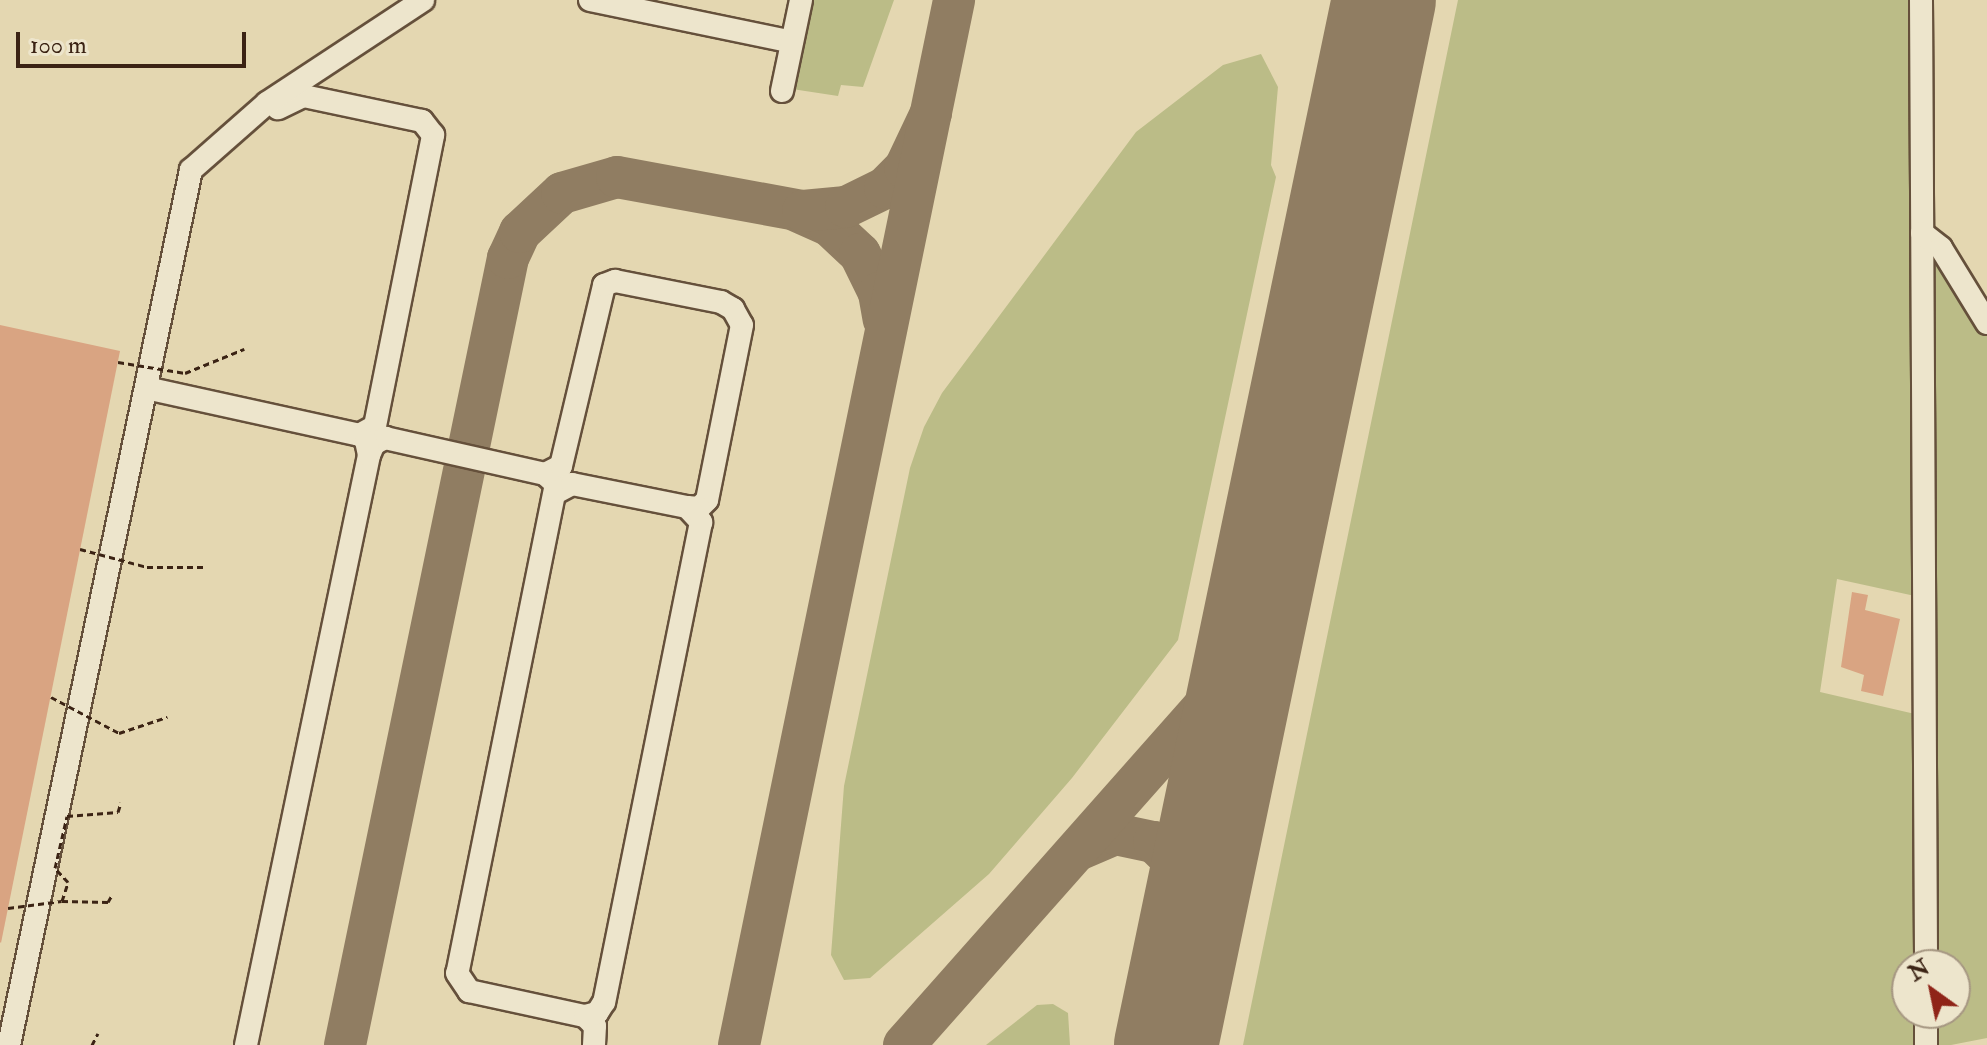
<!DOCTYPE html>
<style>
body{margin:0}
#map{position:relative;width:1987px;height:1045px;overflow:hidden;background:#e4d7b1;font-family:"IM FELL Double Pica",serif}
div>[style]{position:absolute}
.green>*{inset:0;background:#bbbc87}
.taxiway>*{height:42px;margin:-21px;padding:0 21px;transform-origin:21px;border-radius:21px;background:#907d62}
.runway>*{height:104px;margin:-52px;padding:0 52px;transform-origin:52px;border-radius:52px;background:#907d62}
.building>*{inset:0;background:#d9a482}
.path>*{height:3px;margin-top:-1.5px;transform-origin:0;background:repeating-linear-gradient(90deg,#3b2314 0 6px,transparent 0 10px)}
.roads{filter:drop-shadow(2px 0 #65503b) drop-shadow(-2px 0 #65503b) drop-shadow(0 2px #65503b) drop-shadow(0 -2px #65503b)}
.minor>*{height:22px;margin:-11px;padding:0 11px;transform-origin:11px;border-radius:11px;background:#ede5cc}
.path-bridge>*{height:3px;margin-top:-1.5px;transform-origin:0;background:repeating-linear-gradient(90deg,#3b2314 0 6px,transparent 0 10px)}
span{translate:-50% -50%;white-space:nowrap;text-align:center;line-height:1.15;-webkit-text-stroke:6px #ede5cc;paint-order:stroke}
.north{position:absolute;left:1891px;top:949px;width:80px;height:80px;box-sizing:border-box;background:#ede5cc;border:2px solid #a69782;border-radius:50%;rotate:327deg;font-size:22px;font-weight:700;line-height:32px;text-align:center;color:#3b2314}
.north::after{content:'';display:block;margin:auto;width:28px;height:36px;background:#8f2418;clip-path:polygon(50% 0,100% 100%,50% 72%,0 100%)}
.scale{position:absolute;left:16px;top:32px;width:230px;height:36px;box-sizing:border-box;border:4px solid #3b2314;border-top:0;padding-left:10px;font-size:24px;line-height:28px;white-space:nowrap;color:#3b2314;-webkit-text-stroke:6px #ede5cc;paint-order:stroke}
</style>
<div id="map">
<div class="green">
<i style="clip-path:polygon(811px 0,894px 0,863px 87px,841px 85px,838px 96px,792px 89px)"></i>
<i style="clip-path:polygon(1458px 0,1914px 0,1915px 596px,1837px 579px,1820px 692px,1915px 714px,1918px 965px,1907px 965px,1907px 1013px,1918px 1013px,1918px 1045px,1243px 1045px)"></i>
<i style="clip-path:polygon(1261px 54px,1278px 87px,1271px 165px,1276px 177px,1178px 640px,1072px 778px,989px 874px,870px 978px,844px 980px,831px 955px,844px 786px,910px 468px,924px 427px,942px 393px,1136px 132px,1223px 65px)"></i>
<i style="clip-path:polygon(1936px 259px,1987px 332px,1987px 1038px,1951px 1045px,1935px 1045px,1935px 1013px,1955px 1013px,1955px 965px,1934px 965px)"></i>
<i style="clip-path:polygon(1053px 1004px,1068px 1013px,1070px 1045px,986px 1045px,1037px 1005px)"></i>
</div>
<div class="taxiway">
<i style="left:797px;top:211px;width:35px;rotate:24deg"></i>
<i style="left:829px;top:225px;width:42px;rotate:43.1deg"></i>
<i style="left:860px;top:254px;width:43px;rotate:64deg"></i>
<i style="left:879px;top:293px;width:27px;rotate:80deg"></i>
<i style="left:1078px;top:850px;width:40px;rotate:-23.4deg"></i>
<i style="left:1115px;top:834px;width:40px;rotate:12deg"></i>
<i style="left:1154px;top:842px;width:45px;rotate:44.1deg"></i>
<i style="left:1186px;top:873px;width:22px;rotate:66deg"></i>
<i style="left:1195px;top:893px;width:18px;rotate:93deg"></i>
<i style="left:345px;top:1045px;width:804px;rotate:-78.3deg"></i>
<i style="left:508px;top:258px;width:29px;rotate:-65deg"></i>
<i style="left:520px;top:232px;width:57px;rotate:-42.9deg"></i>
<i style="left:562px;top:193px;width:57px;rotate:-16.2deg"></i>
<i style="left:617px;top:177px;width:189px;rotate:10.4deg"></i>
<i style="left:803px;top:211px;width:43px;rotate:-5.3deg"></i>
<i style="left:846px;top:207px;width:43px;rotate:-26deg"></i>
<i style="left:885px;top:188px;width:28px;rotate:-45deg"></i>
<i style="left:905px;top:168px;width:61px;rotate:-64.7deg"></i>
<i style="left:739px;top:1045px;width:1067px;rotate:-78.37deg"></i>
<i style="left:904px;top:1045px;width:504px;rotate:-48.46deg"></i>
<i style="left:1238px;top:668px;width:33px;rotate:-67deg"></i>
</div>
<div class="runway">
<i style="left:1166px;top:1045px;width:1067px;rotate:-78.22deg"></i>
</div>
<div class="building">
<i style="clip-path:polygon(0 325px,120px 351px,1px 943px,0 942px)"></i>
<i style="clip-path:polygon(1852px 592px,1868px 595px,1865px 610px,1900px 619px,1883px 696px,1861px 691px,1864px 675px,1841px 667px)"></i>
</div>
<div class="path">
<i style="left:62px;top:901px;width:46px;rotate:1.2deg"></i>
<i style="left:108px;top:902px;width:8px;rotate:-60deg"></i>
<i style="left:92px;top:1045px;width:13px;rotate:-63deg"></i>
</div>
<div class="roads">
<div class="minor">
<i style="left:590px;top:0;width:206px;rotate:11.7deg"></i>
<i style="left:1921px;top:0;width:965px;rotate:89.7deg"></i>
<i style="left:782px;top:91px;width:93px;rotate:-78.2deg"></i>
<i style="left:1922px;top:233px;width:24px;rotate:38deg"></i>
<i style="left:1941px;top:248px;width:88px;rotate:58.5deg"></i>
<i style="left:146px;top:388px;width:218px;rotate:12.4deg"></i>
<i style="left:359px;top:435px;width:18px;rotate:-29deg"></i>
<i style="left:375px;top:426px;width:297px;rotate:-78.7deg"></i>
<i style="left:433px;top:135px;width:18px;rotate:-128deg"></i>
<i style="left:422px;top:121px;width:122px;rotate:-168.1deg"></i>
<i style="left:303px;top:96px;width:28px;rotate:154deg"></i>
<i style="left:369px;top:455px;width:12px;rotate:-66deg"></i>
<i style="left:374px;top:444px;width:13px;rotate:-29deg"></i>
<i style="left:385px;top:438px;width:164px;rotate:12.7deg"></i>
<i style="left:545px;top:474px;width:15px;rotate:42deg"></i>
<i style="left:556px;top:484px;width:499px;rotate:101.4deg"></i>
<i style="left:457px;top:973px;width:22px;rotate:56deg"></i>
<i style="left:469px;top:991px;width:119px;rotate:12.2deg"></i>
<i style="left:585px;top:1016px;width:14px;rotate:45deg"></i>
<i style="left:595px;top:1026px;width:19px;rotate:93deg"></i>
<i style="left:545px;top:474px;width:18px;rotate:-27deg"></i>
<i style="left:561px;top:466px;width:186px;rotate:-76.6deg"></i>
<i style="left:604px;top:285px;width:12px;rotate:-20deg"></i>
<i style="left:615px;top:281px;width:108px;rotate:11.2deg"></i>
<i style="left:721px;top:302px;width:14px;rotate:30deg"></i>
<i style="left:733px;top:309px;width:18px;rotate:61deg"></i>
<i style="left:742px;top:325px;width:178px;rotate:101.3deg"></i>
<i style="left:707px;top:500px;width:11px;rotate:135deg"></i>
<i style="left:699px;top:508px;width:12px;rotate:-175deg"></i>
<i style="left:557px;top:492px;width:17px;rotate:-28deg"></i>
<i style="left:572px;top:484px;width:117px;rotate:11.3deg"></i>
<i style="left:687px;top:507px;width:21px;rotate:47deg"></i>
<i style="left:701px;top:522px;width:490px;rotate:101.4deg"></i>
<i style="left:604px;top:1002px;width:13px;rotate:122deg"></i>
<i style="left:597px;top:1013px;width:12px;rotate:166deg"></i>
<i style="left:1926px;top:1013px;width:32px;rotate:90deg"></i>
<i style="left:9px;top:1045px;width:894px;rotate:-78.25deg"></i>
<i style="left:191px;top:170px;width:101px;rotate:-41.4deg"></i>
<i style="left:267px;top:103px;width:187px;rotate:-33.4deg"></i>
<i style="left:246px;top:1045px;width:603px;rotate:-78.22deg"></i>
<i style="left:369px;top:455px;width:14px;rotate:-102deg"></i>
</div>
</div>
<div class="path-bridge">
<i style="left:118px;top:362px;width:68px;rotate:9.3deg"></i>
<i style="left:185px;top:373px;width:64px;rotate:-22.1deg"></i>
<i style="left:80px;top:549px;width:69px;rotate:15deg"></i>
<i style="left:147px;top:567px;width:56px"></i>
<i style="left:51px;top:697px;width:77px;rotate:27.9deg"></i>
<i style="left:119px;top:733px;width:51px;rotate:-18.4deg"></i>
<i style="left:8px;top:908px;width:54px;rotate:-7.4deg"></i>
<i style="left:62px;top:901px;width:20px;rotate:-72deg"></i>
<i style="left:68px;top:882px;width:19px;rotate:-133deg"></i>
<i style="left:55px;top:868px;width:53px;rotate:-77deg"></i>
<i style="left:67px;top:816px;width:51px;rotate:-4.5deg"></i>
<i style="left:118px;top:812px;width:10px;rotate:-73deg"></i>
</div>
<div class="north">N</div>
<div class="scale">100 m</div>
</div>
